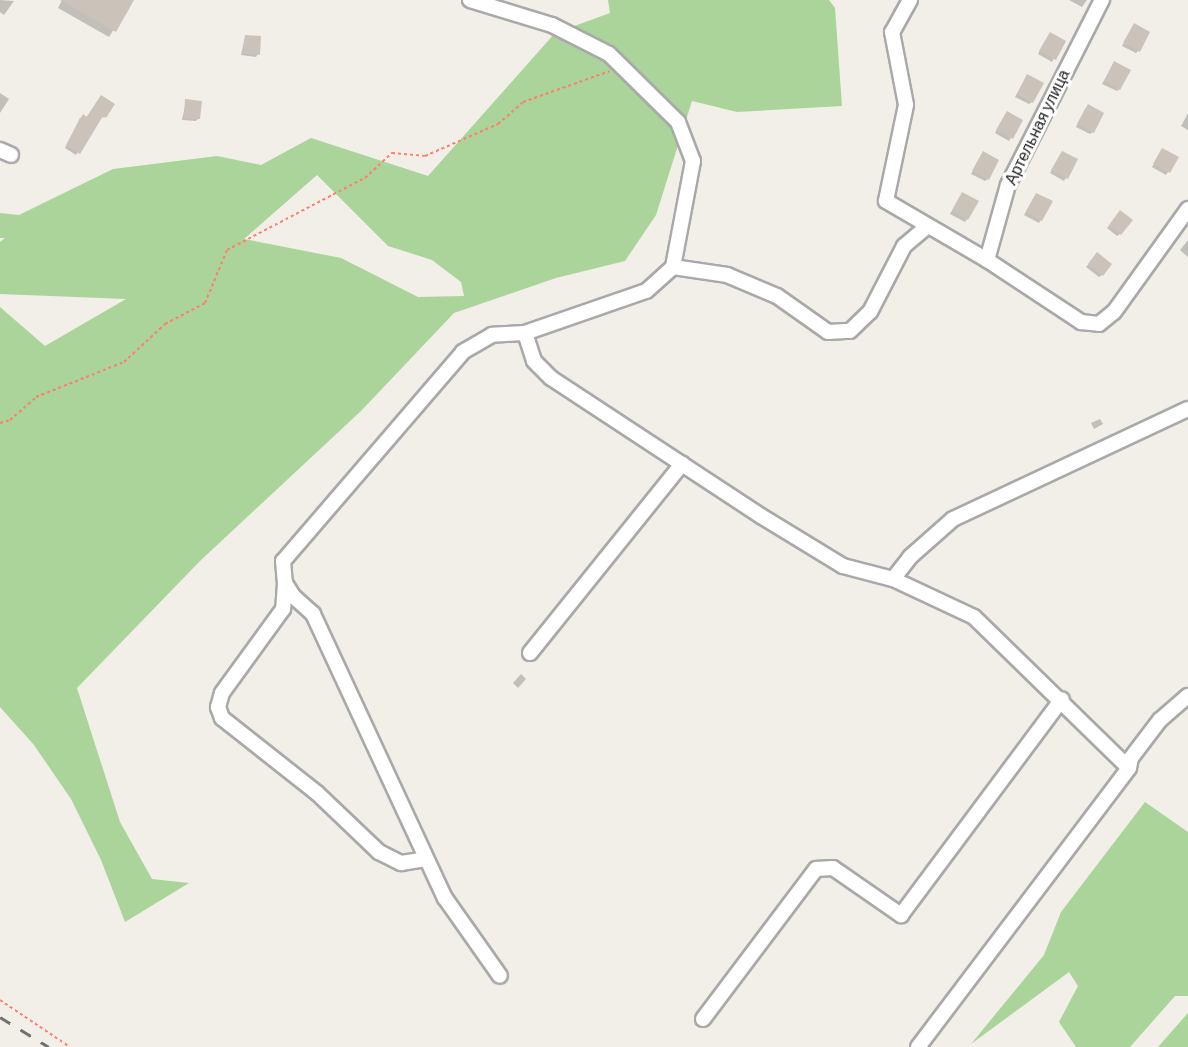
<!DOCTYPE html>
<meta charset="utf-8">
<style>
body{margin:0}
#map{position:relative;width:1188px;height:1047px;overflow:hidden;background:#f2efe8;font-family:Barlow,sans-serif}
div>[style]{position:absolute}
.forest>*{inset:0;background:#aad49a}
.shadow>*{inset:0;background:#0003}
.building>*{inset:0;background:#cbc2ba}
.path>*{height:2px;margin-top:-1px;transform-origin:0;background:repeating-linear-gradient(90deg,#ff7e6c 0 3px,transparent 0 6px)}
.roads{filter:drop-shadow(2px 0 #a9a9a9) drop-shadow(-2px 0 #a9a9a9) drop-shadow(0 2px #a9a9a9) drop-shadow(0 -2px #a9a9a9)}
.minor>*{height:14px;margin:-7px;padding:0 7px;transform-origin:7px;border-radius:7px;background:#fff}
.rail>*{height:3px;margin-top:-1.5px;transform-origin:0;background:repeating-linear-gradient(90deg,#707070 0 12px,transparent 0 24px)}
span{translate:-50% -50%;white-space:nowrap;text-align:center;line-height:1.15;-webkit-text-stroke:6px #fff;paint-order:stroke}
.street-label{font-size:16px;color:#222}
</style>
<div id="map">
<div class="forest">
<i style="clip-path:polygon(evenodd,608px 0,829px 0,835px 8px,842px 106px,737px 112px,692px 101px,656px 215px,625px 261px,556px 278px,454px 313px,361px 411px,200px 561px,77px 688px,120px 822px,152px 879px,189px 883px,125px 922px,101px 860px,71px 799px,34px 745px,0 707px,0 307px,45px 346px,126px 299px,0 294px,0 242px,5px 238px,0 238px,0 213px,19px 215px,113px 169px,217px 156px,261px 165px,311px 138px,428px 176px,555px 33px,610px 13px,608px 0,317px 175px,388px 246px,432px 260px,461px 282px,464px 296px,418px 297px,341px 258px,244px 239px,317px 175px)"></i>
<i style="clip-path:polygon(1145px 802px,1188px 832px,1188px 996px,1175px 996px,1130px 1047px,1076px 1047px,1059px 1022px,1078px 986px,1069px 972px,971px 1044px,1044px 955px,1061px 912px)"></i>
<i style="clip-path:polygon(1188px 1013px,1188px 1047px,1158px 1047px)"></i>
</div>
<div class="shadow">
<i style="clip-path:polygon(0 0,14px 1px,4px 15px,0 12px)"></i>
<i style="clip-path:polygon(62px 0,132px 0,109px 37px,58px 8px)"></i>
<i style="clip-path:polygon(1069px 0,1087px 0,1082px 7px)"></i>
<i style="clip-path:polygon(1134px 25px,1138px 51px,1136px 53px,1122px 46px)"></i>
<i style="clip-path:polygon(1048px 36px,1064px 41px,1052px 62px,1038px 54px)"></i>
<i style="clip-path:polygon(245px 37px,258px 54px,256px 57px,241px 55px)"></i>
<i style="clip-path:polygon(1112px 66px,1119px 89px,1117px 91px,1102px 84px)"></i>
<i style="clip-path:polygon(1025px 79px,1032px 102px,1029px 104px,1015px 97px)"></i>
<i style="clip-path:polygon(0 93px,9px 99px,0 113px)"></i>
<i style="clip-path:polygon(98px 100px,105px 117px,100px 118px,76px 155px,65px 148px,80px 118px,86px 118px)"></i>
<i style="clip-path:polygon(186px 101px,199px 118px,196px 121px,182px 120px)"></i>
<i style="clip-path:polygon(1085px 109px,1093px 132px,1090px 134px,1076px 127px)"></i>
<i style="clip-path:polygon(1188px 113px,1188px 130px,1181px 126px)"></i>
<i style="clip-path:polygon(1005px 115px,1021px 120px,1009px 141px,995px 133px)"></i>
<i style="clip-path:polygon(1162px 149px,1177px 158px,1166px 175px,1152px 167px)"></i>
<i style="clip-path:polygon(1062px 152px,1066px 178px,1064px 181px,1050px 173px)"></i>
<i style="clip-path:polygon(981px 156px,988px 179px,985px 181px,971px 174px)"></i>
<i style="clip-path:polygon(960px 196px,967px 219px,965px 222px,950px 214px)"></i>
<i style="clip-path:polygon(1034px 197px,1041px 220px,1039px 223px,1024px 215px)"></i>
<i style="clip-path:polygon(1118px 215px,1120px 234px,1117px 236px,1107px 228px)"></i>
<i style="clip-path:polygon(1188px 240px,1188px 257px,1180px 250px)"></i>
<i style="clip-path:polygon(1095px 257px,1102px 275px,1099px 277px,1086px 267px)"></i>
<i style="clip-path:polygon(1100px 419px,1103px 424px,1094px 429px,1091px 423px)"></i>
<i style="clip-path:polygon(521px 674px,526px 679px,518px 688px,513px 683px)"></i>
</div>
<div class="building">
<i style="clip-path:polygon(60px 0,134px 0,116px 32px)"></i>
<i style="clip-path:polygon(1134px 23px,1150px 32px,1140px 52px,1123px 43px)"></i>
<i style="clip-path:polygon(1050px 32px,1066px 41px,1056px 60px,1039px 51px)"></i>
<i style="clip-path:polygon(245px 35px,261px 36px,260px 55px,243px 53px)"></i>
<i style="clip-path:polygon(1114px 61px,1131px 70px,1120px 90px,1104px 81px)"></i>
<i style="clip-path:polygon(1027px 74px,1044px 83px,1033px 103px,1017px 94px)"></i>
<i style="clip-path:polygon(101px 95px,115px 104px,106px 118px,103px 116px,80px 154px,66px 145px,83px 114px,87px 117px)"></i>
<i style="clip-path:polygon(185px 99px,202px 101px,200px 119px,184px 118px)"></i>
<i style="clip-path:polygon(1088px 104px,1104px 113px,1094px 133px,1077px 124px)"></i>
<i style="clip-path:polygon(1007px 111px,1023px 120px,1013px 139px,996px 130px)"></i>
<i style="clip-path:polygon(1162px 148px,1179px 157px,1170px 173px,1153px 164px)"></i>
<i style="clip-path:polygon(983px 151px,999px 160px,989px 180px,972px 171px)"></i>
<i style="clip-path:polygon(1062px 151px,1078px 159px,1068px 179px,1051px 170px)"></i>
<i style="clip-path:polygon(962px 192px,979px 201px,968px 220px,952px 211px)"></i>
<i style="clip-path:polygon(1036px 193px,1053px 201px,1042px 221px,1026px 212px)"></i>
<i style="clip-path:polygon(1120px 210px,1133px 220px,1121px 235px,1109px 225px)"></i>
<i style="clip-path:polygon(1097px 252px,1112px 264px,1103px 276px,1088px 264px)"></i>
</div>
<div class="path">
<i style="left:0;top:423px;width:10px;rotate:-17deg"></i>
<i style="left:10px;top:420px;width:35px;rotate:-41deg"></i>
<i style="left:36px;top:397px;width:95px;rotate:-21.7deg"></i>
<i style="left:124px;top:362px;width:56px;rotate:-42.8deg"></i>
<i style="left:165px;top:324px;width:45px;rotate:-27.7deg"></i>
<i style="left:205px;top:303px;width:57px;rotate:-67.5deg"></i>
<i style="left:227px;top:250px;width:156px;rotate:-27.6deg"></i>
<i style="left:365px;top:178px;width:37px;rotate:-43deg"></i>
<i style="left:392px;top:153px;width:33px;rotate:5deg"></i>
<i style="left:425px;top:156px;width:80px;rotate:-23.7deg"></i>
<i style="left:498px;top:124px;width:33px;rotate:-41deg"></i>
<i style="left:523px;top:102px;width:92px;rotate:-19.6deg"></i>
<i style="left:0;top:1000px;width:84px;rotate:33.9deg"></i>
</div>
<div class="roads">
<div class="minor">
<i style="left:470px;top:0;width:86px;rotate:17deg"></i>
<i style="left:552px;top:25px;width:64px;rotate:27deg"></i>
<i style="left:609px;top:54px;width:97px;rotate:44.6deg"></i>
<i style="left:678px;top:122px;width:42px;rotate:69deg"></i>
<i style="left:693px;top:161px;width:108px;rotate:100.7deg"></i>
<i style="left:673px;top:267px;width:36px;rotate:138deg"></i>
<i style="left:646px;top:291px;width:128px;rotate:160.9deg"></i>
<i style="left:525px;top:333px;width:33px;rotate:177deg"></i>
<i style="left:492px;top:335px;width:34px;rotate:150deg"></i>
<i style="left:463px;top:352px;width:276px;rotate:130.7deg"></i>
<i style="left:283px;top:561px;width:22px;rotate:85deg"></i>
<i style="left:285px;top:583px;width:15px;rotate:58deg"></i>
<i style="left:293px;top:596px;width:27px;rotate:42deg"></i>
<i style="left:313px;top:614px;width:313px;rotate:65.1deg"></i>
<i style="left:445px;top:898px;width:95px;rotate:54.8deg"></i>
<i style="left:910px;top:0;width:37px;rotate:119deg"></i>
<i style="left:892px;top:32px;width:74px;rotate:79.1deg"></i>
<i style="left:906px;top:105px;width:98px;rotate:101.8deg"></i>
<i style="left:886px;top:201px;width:117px;rotate:30.3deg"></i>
<i style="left:987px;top:260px;width:113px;rotate:33.4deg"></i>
<i style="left:1081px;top:322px;width:18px;rotate:6deg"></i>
<i style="left:1099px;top:324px;width:19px;rotate:-39deg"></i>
<i style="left:1114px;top:312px;width:127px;rotate:-54.3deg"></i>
<i style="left:0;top:150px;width:12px;rotate:24deg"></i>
<i style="left:987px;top:260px;width:78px;rotate:-74.4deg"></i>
<i style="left:1008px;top:185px;width:208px;rotate:-63.1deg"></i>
<i style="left:673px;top:267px;width:55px;rotate:8.4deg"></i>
<i style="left:727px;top:275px;width:54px;rotate:22.8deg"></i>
<i style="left:777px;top:296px;width:62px;rotate:35.2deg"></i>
<i style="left:828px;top:332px;width:22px;rotate:-3deg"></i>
<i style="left:850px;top:331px;width:28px;rotate:-44deg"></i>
<i style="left:870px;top:312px;width:74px;rotate:-62.7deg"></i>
<i style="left:904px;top:246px;width:30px;rotate:-40deg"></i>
<i style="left:525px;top:333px;width:29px;rotate:72deg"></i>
<i style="left:534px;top:361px;width:24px;rotate:45deg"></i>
<i style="left:551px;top:378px;width:251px;rotate:33.3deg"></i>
<i style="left:761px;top:516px;width:96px;rotate:31.4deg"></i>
<i style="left:843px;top:566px;width:52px;rotate:14.6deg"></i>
<i style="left:893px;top:579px;width:89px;rotate:25.1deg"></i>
<i style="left:974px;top:617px;width:216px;rotate:44.3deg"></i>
<i style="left:1129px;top:768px;width:350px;rotate:127.1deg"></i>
<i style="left:893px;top:579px;width:28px;rotate:-52deg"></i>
<i style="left:910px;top:557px;width:57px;rotate:-41.5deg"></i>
<i style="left:953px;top:519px;width:259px;rotate:-25.1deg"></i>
<i style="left:285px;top:583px;width:26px;rotate:94deg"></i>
<i style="left:283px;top:609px;width:104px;rotate:126deg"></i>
<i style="left:222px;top:693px;width:15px;rotate:106deg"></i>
<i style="left:218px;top:707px;width:12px;rotate:70deg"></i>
<i style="left:222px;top:718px;width:121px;rotate:38.3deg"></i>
<i style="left:317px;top:793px;width:86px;rotate:43.6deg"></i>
<i style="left:379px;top:852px;width:25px;rotate:27deg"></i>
<i style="left:401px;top:863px;width:25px;rotate:-9deg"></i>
<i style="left:530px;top:653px;width:243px;rotate:-51.2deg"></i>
<i style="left:1129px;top:768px;width:10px;rotate:-79deg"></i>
<i style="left:1131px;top:758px;width:48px;rotate:-52.7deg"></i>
<i style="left:1160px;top:720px;width:37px;rotate:-41deg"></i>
<i style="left:703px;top:1019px;width:188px;rotate:-53deg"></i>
<i style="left:816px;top:869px;width:17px;rotate:-3deg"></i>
<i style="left:833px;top:868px;width:83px;rotate:34.7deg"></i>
<i style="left:901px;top:915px;width:269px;rotate:-53.3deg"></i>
</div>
</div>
<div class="rail">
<i style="left:0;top:1017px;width:57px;rotate:31.5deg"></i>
</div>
<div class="street-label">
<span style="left:1037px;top:127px;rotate:-64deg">Артельная улица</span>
</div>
</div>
